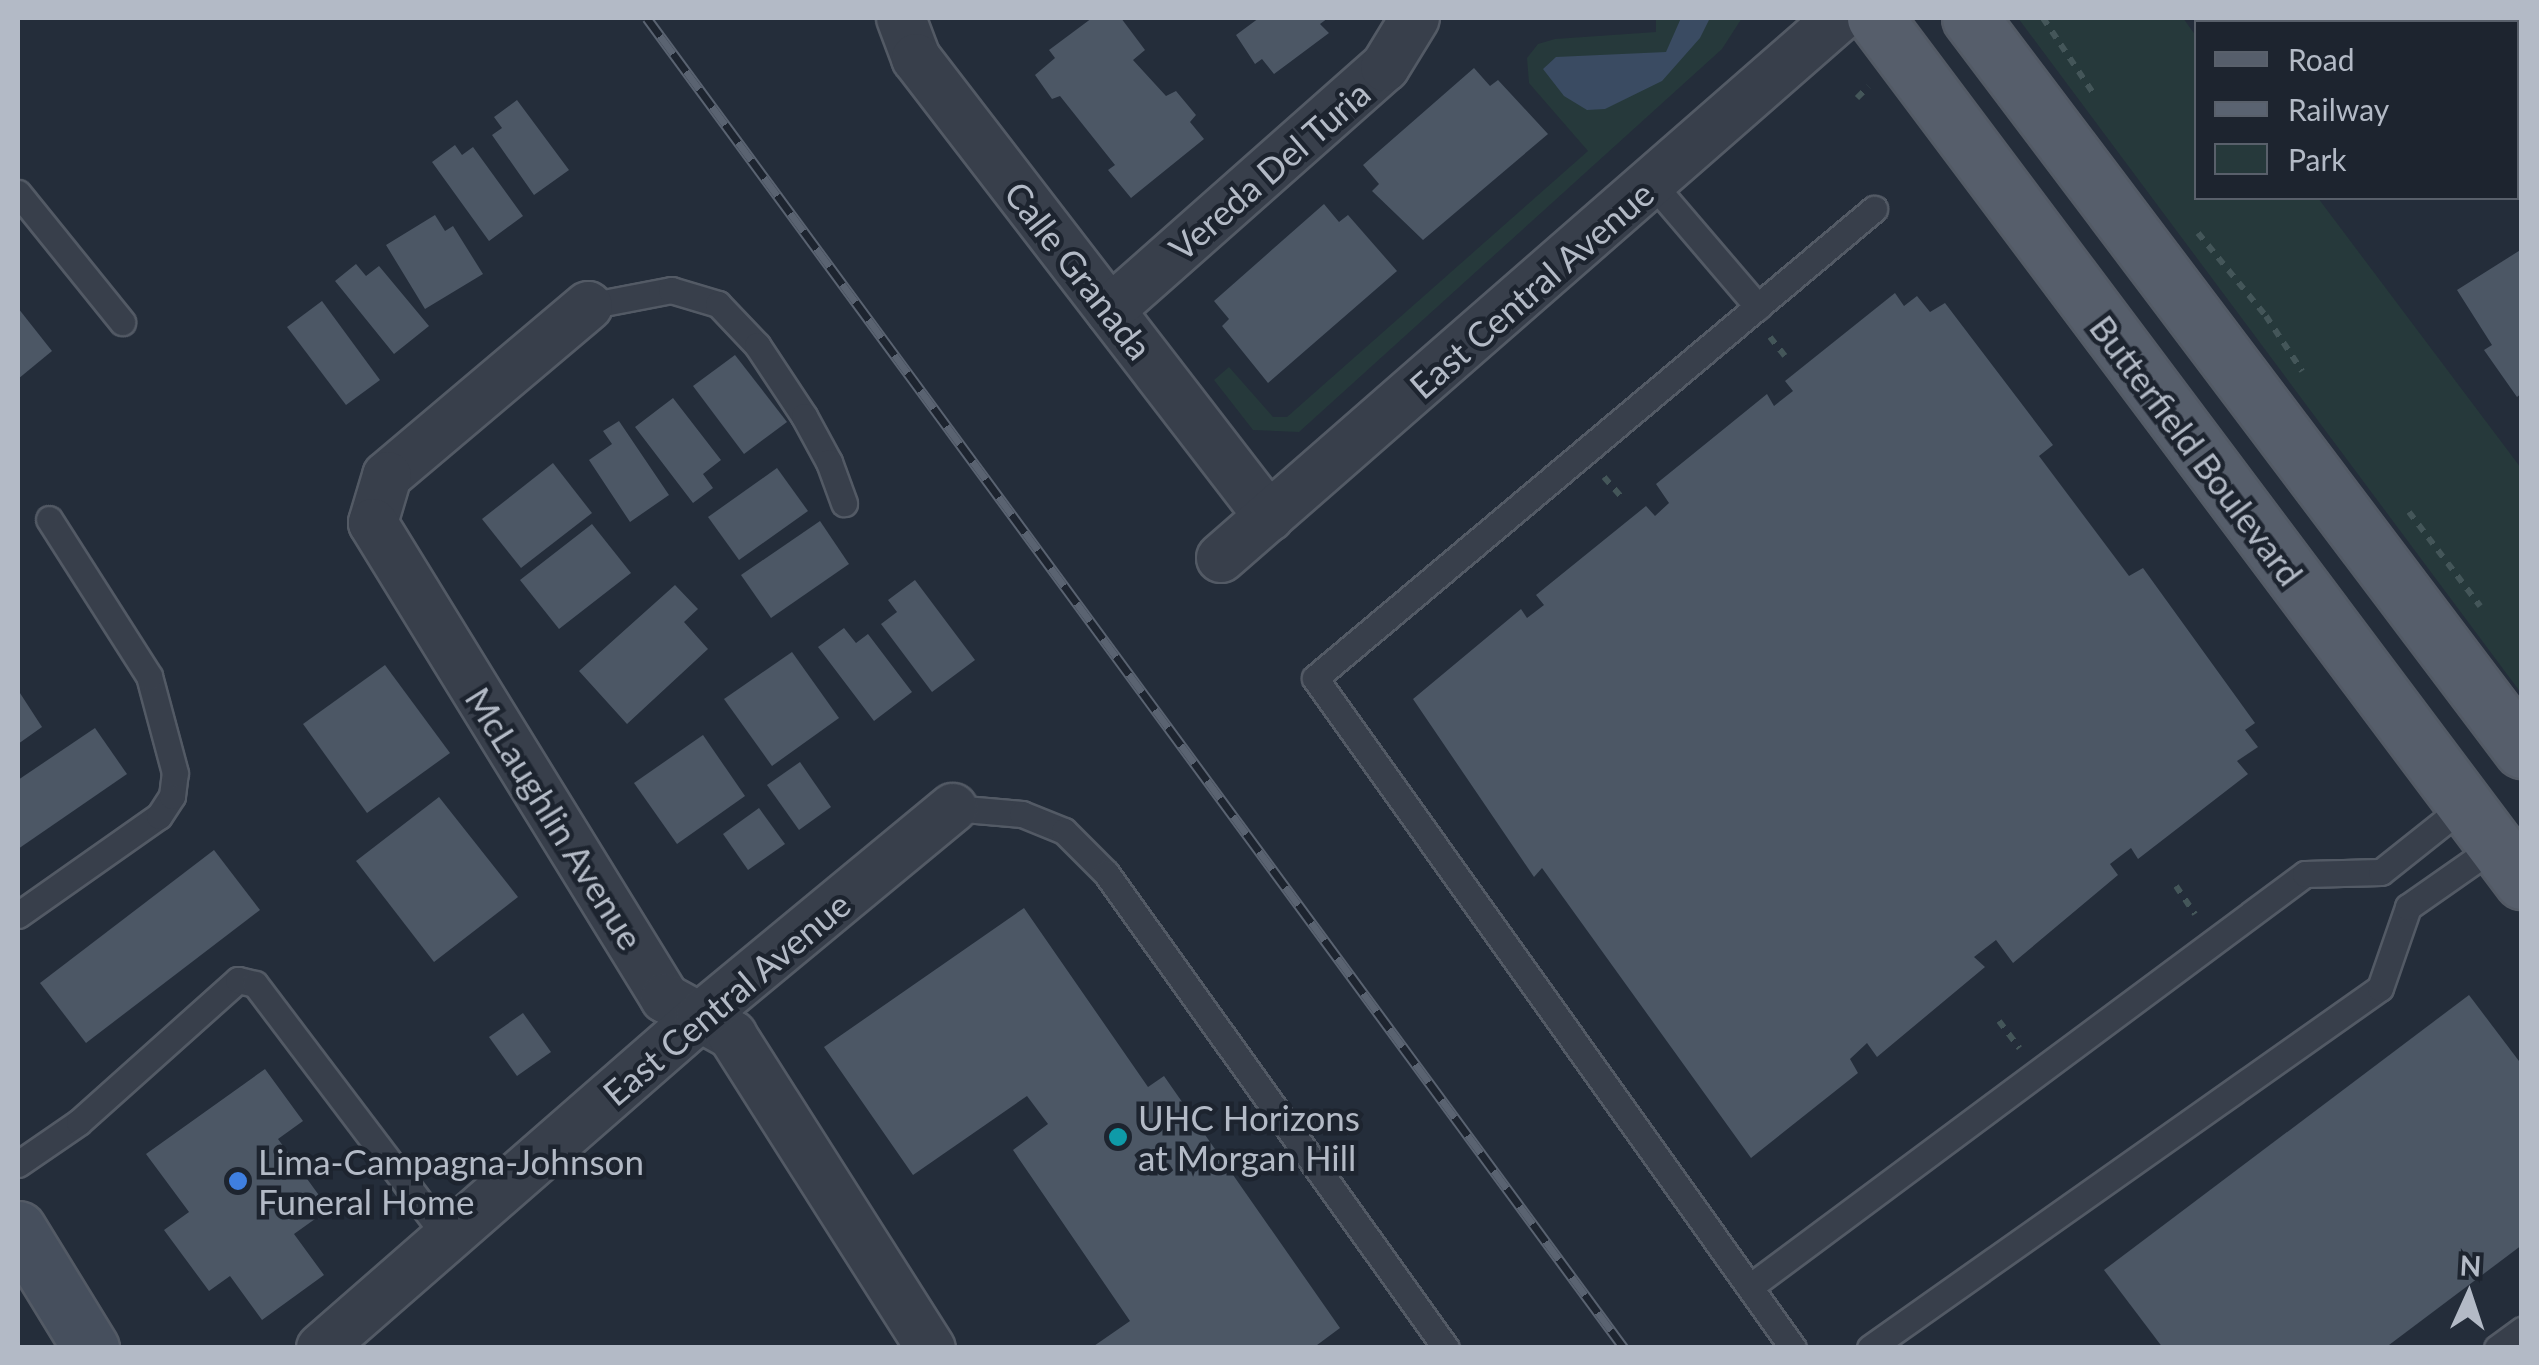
<!DOCTYPE html>
<style>
body{margin:0}
#map{position:relative;width:2539px;height:1365px;overflow:hidden;background:#242d3a;font-family:Lato,sans-serif}
div>[style]{position:absolute}
.green>*{inset:0;background:#26393b}
.water>*{inset:0;background:#3a4b62}
.building>*{inset:0;background:#4c5765}
.path>*{height:6px;margin-top:-3px;transform-origin:0;background:repeating-linear-gradient(90deg,#445659 0 8px,transparent 0 16px)}
.roads{filter:drop-shadow(2px 0 #535a65) drop-shadow(-2px 0 #535a65) drop-shadow(0 2px #535a65) drop-shadow(0 -2px #535a65)}
.service>*{height:25px;margin:-12.5px;padding:0 12.5px;transform-origin:12.5px;border-radius:12.5px;background:#383f4b}
.minor>*{height:48px;margin:-24px;padding:0 24px;transform-origin:24px;border-radius:24px;background:#383f4b}
.secondary>*{height:55px;margin:-27.5px;padding:0 27.5px;transform-origin:27.5px;border-radius:27.5px;background:#464f5d}
.primary>*{height:55px;margin:-27.5px;padding:0 27.5px;transform-origin:27.5px;border-radius:27.5px;background:#565e6b}
.rail>*{height:11px;margin-top:-5.5px;transform-origin:0;background:repeating-linear-gradient(90deg,#1d242f 0 22px,#5a6371 0 44px);box-sizing:border-box;border-block:2px solid #5a6371}
.dots>*{width:28px;height:28px;translate:-50% -50%;box-sizing:border-box;border:5px solid #1d242f;border-radius:50%}
span{translate:-50% -50%;white-space:nowrap;text-align:center;line-height:1.15;-webkit-text-stroke:9px #1d242f;paint-order:stroke}
.street-label{font-size:35px;color:#b3bac6}
.poi-label{font-size:35px;color:#b3bac6}
.left{translate:0 -50%;text-align:left}
.frame{position:absolute;inset:0;border:20px solid #b3bac6;pointer-events:none}
.legend{position:absolute;left:2194px;top:20px;width:325px;height:180px;box-sizing:border-box;background:#1d242f;border:2px solid #59606b;margin:0;padding:12px 18px;list-style:none;font-size:30px;color:#b3bac6}
.legend li{display:flex;align-items:center;gap:20px;height:50px}
.legend b{width:50px;border:2px solid #59606b}
.north{position:absolute;left:2419px;top:1245px;width:100px;height:100px;-webkit-text-stroke:8px #1d242f;paint-order:stroke;rotate:3deg;font-size:28px;font-weight:700;line-height:40px;text-align:center;color:#b3bac6}
.north::after{content:'';display:block;margin:auto;width:35px;height:45px;background:#b3bac6;clip-path:polygon(50% 0,100% 100%,50% 72%,0 100%)}
</style>
<div id="map">
<div class="green">
<i style="clip-path:polygon(1656px 18px,1742px 18px,1722px 49px,1299px 432px,1253px 430px,1214px 380px,1229px 367px,1273px 417px,1287px 417px,1588px 151px,1529px 83px,1527px 58px,1538px 44px,1555px 39px,1656px 32px)"></i>
<i style="clip-path:polygon(2018px 18px,2183px 18px,2196px 36px,2196px 198px,2318px 198px,2521px 468px,2521px 693px)"></i>
</div>
<div class="water">
<i style="clip-path:polygon(1681px 18px,1710px 18px,1700px 38px,1662px 81px,1605px 109px,1587px 110px,1564px 96px,1543px 69px,1556px 57px,1666px 52px)"></i>
</div>
<div class="building">
<i style="clip-path:polygon(1092px 18px,1121px 18px,1145px 50px,1133px 60px,1166px 96px,1176px 91px,1196px 115px,1190px 122px,1204px 139px,1131px 198px,1108px 170px,1115px 165px,1060px 96px,1052px 99px,1035px 75px,1055px 58px,1049px 50px)"></i>
<i style="clip-path:polygon(1259px 18px,1328px 18px,1320px 24px,1329px 33px,1274px 74px,1262px 59px,1255px 64px,1236px 35px)"></i>
<i style="clip-path:polygon(2309px 18px,2375px 18px,2380px 22px,2304px 22px)"></i>
<i style="clip-path:polygon(2388px 18px,2439px 18px,2433px 22px,2392px 22px)"></i>
<i style="clip-path:polygon(1474px 68px,1490px 86px,1498px 80px,1548px 134px,1423px 240px,1372px 191px,1379px 184px,1363px 165px)"></i>
<i style="clip-path:polygon(517px 100px,569px 170px,534px 195px,492px 135px,502px 128px,494px 117px)"></i>
<i style="clip-path:polygon(455px 145px,462px 155px,473px 147px,523px 216px,489px 241px,432px 162px)"></i>
<i style="clip-path:polygon(1324px 204px,1339px 222px,1348px 215px,1397px 271px,1268px 383px,1222px 326px,1229px 319px,1214px 301px)"></i>
<i style="clip-path:polygon(435px 215px,445px 231px,453px 226px,483px 274px,425px 309px,386px 245px)"></i>
<i style="clip-path:polygon(2522px 249px,2522px 393px,2517px 397px,2484px 350px,2492px 345px,2457px 290px)"></i>
<i style="clip-path:polygon(356px 264px,366px 276px,379px 266px,429px 326px,394px 354px,335px 281px)"></i>
<i style="clip-path:polygon(1895px 293px,1904px 306px,1917px 296px,1930px 312px,1945px 303px,2053px 445px,2039px 456px,2129px 576px,2143px 568px,2255px 723px,2245px 730px,2258px 747px,2237px 761px,2248px 774px,2138px 859px,2131px 848px,2110px 864px,2118px 875px,2013px 963px,1996px 940px,1974px 957px,1985px 967px,1877px 1057px,1867px 1043px,1850px 1059px,1858px 1073px,1751px 1158px,1542px 868px,1534px 877px,1413px 699px,1521px 609px,1527px 618px,1544px 605px,1536px 595px,1646px 506px,1655px 516px,1669px 503px,1656px 484px,1767px 394px,1774px 406px,1793px 391px,1785px 381px)"></i>
<i style="clip-path:polygon(322px 301px,380px 380px,346px 405px,287px 327px)"></i>
<i style="clip-path:polygon(18px 308px,52px 351px,18px 379px)"></i>
<i style="clip-path:polygon(735px 355px,787px 422px,744px 454px,693px 386px)"></i>
<i style="clip-path:polygon(673px 398px,721px 460px,703px 474px,713px 488px,693px 503px,635px 427px)"></i>
<i style="clip-path:polygon(619px 421px,669px 495px,630px 522px,589px 460px,612px 444px,603px 431px)"></i>
<i style="clip-path:polygon(553px 463px,592px 513px,521px 568px,482px 519px)"></i>
<i style="clip-path:polygon(777px 468px,808px 511px,739px 560px,708px 517px)"></i>
<i style="clip-path:polygon(820px 521px,849px 564px,771px 618px,741px 575px)"></i>
<i style="clip-path:polygon(592px 524px,631px 573px,559px 629px,520px 580px)"></i>
<i style="clip-path:polygon(915px 580px,975px 660px,932px 692px,881px 624px,897px 612px,888px 600px)"></i>
<i style="clip-path:polygon(675px 585px,698px 609px,684px 622px,708px 649px,627px 724px,579px 671px)"></i>
<i style="clip-path:polygon(844px 628px,856px 643px,868px 634px,912px 692px,874px 721px,818px 647px)"></i>
<i style="clip-path:polygon(792px 652px,839px 718px,772px 766px,724px 699px)"></i>
<i style="clip-path:polygon(385px 665px,450px 753px,367px 813px,303px 724px)"></i>
<i style="clip-path:polygon(18px 690px,42px 727px,18px 744px)"></i>
<i style="clip-path:polygon(95px 728px,127px 774px,18px 849px,18px 780px)"></i>
<i style="clip-path:polygon(703px 735px,745px 796px,677px 844px,634px 783px)"></i>
<i style="clip-path:polygon(800px 762px,831px 807px,799px 830px,767px 785px)"></i>
<i style="clip-path:polygon(439px 797px,518px 897px,434px 962px,356px 861px)"></i>
<i style="clip-path:polygon(759px 808px,785px 844px,748px 870px,723px 834px)"></i>
<i style="clip-path:polygon(214px 850px,260px 910px,86px 1043px,40px 983px)"></i>
<i style="clip-path:polygon(1024px 908px,1148px 1087px,1164px 1076px,1340px 1328px,1313px 1348px,1091px 1348px,1130px 1321px,1013px 1150px,1048px 1124px,1027px 1096px,913px 1175px,824px 1047px)"></i>
<i style="clip-path:polygon(2469px 995px,2522px 1065px,2522px 1245px,2385px 1348px,2163px 1348px,2104px 1270px)"></i>
<i style="clip-path:polygon(523px 1013px,551px 1052px,517px 1076px,489px 1037px)"></i>
<i style="clip-path:polygon(265px 1069px,303px 1121px,278px 1139px,329px 1209px,294px 1234px,324px 1275px,262px 1320px,230px 1276px,209px 1291px,164px 1230px,189px 1212px,146px 1154px)"></i>
</div>
<div class="path">
<i style="left:2043px;top:18px;width:94px;rotate:56.3deg"></i>
<i style="left:1857px;top:98px;width:16px;rotate:-45deg"></i>
<i style="left:2198px;top:233px;width:107px;rotate:50.7deg"></i>
<i style="left:2266px;top:316px;width:66px;rotate:56.8deg"></i>
<i style="left:1770px;top:337px;width:24px;rotate:52deg"></i>
<i style="left:1604px;top:477px;width:30px;rotate:49deg"></i>
<i style="left:2409px;top:512px;width:118px;rotate:52.9deg"></i>
<i style="left:2176px;top:886px;width:34px;rotate:56deg"></i>
<i style="left:1999px;top:1021px;width:34px;rotate:53deg"></i>
</div>
<div class="roads">
<div class="service">
<i style="left:1652px;top:183px;width:163px;rotate:49.5deg"></i>
<i style="left:18px;top:193px;width:166px;rotate:51.1deg"></i>
<i style="left:588px;top:306px;width:85px;rotate:-10.9deg"></i>
<i style="left:671px;top:290px;width:49px;rotate:16.6deg"></i>
<i style="left:718px;top:304px;width:57px;rotate:46.4deg"></i>
<i style="left:757px;top:345px;width:85px;rotate:56.5deg"></i>
<i style="left:804px;top:416px;width:52px;rotate:61.5deg"></i>
<i style="left:829px;top:462px;width:44px;rotate:69.9deg"></i>
<i style="left:953px;top:808px;width:69px;rotate:5deg"></i>
<i style="left:1022px;top:814px;width:45px;rotate:22deg"></i>
<i style="left:1064px;top:831px;width:59px;rotate:45deg"></i>
<i style="left:1106px;top:873px;width:584px;rotate:54.41deg"></i>
<i style="left:18px;top:915px;width:172px;rotate:-35.1deg"></i>
<i style="left:159px;top:816px;width:24px;rotate:-57deg"></i>
<i style="left:172px;top:796px;width:23px;rotate:-83deg"></i>
<i style="left:175px;top:773px;width:100px;rotate:-105deg"></i>
<i style="left:149px;top:676px;width:186px;rotate:-122.5deg"></i>
<i style="left:18px;top:1164px;width:74px;rotate:-34.5deg"></i>
<i style="left:79px;top:1122px;width:213px;rotate:-41.8deg"></i>
<i style="left:238px;top:980px;width:17px;rotate:13deg"></i>
<i style="left:255px;top:984px;width:318px;rotate:52.9deg"></i>
<i style="left:1751px;top:1286px;width:690px;rotate:-36.64deg"></i>
<i style="left:2305px;top:874px;width:76px;rotate:-1.5deg"></i>
<i style="left:2381px;top:872px;width:106px;rotate:-38.5deg"></i>
<i style="left:1793px;top:1348px;width:823px;rotate:-125.51deg"></i>
<i style="left:1315px;top:678px;width:730px;rotate:-40deg"></i>
<i style="left:1870px;top:1348px;width:624px;rotate:-35.22deg"></i>
<i style="left:2380px;top:988px;width:86px;rotate:-70.9deg"></i>
<i style="left:2408px;top:907px;width:106px;rotate:-35deg"></i>
<i style="left:2497px;top:1348px;width:31px;rotate:-36deg"></i>
</div>
<div class="minor">
<i style="left:901px;top:18px;width:43px;rotate:69.4deg"></i>
<i style="left:916px;top:58px;width:579px;rotate:52.44deg"></i>
<i style="left:2522px;top:132px;width:9px;rotate:131deg"></i>
<i style="left:2516px;top:139px;width:7px;rotate:27deg"></i>
<i style="left:588px;top:306px;width:263px;rotate:139.8deg"></i>
<i style="left:387px;top:476px;width:49px;rotate:106.6deg"></i>
<i style="left:373px;top:523px;width:558px;rotate:58.42deg"></i>
<i style="left:665px;top:998px;width:77px;rotate:28.9deg"></i>
<i style="left:732px;top:1035px;width:371px;rotate:57.6deg"></i>
<i style="left:1110px;top:310px;width:367px;rotate:-41.5deg"></i>
<i style="left:1385px;top:67px;width:57px;rotate:-58.5deg"></i>
<i style="left:1221px;top:558px;width:821px;rotate:-41.15deg"></i>
<i style="left:321px;top:1348px;width:503px;rotate:-41.13deg"></i>
<i style="left:700px;top:1017px;width:328px;rotate:-39.6deg"></i>
</div>
<div class="secondary">
<i style="left:18px;top:1229px;width:140px;rotate:58.5deg"></i>
</div>
<div class="primary">
<i style="left:1875px;top:18px;width:1079px;rotate:53.14deg"></i>
<i style="left:1970px;top:18px;width:917px;rotate:52.98deg"></i>
</div>
</div>
<div class="rail">
<i style="left:647px;top:18px;width:1650px;rotate:53.7deg"></i>
</div>
<div class="dots">
<i style="left:1118px;top:1137px;background:#0f9aa8"></i>
<i style="left:238px;top:1181px;background:#3f7fe0"></i>
</div>
<div class="street-label">
<span style="left:1269px;top:170px;rotate:-41deg">Vereda Del Turia</span>
<span style="left:1079px;top:270px;rotate:52deg">Calle Granada</span>
<span style="left:1531px;top:289px;rotate:-41deg">East Central Avenue</span>
<span style="left:2197px;top:450px;rotate:53deg">Butterfield Boulevard</span>
<span style="left:555px;top:818px;rotate:58deg">McLaughlin Avenue</span>
<span style="left:726px;top:998px;rotate:-40deg">East Central Avenue</span>
</div>
<div class="poi-label">
<span class="left" style="left:1138px;top:1137px">UHC Horizons<br>at Morgan Hill</span>
<span class="left" style="left:258px;top:1181px">Lima-Campagna-Johnson<br>Funeral Home</span>
</div>
<div class="frame"></div>
<ul class="legend">
<li><b style="height:12px;background:#565e6b"></b>Road</li>
<li><b style="height:12px;background:#5a6371"></b>Railway</li>
<li><b style="height:28px;background:#26393b"></b>Park</li>
</ul>
<div class="north">N</div>
</div>
